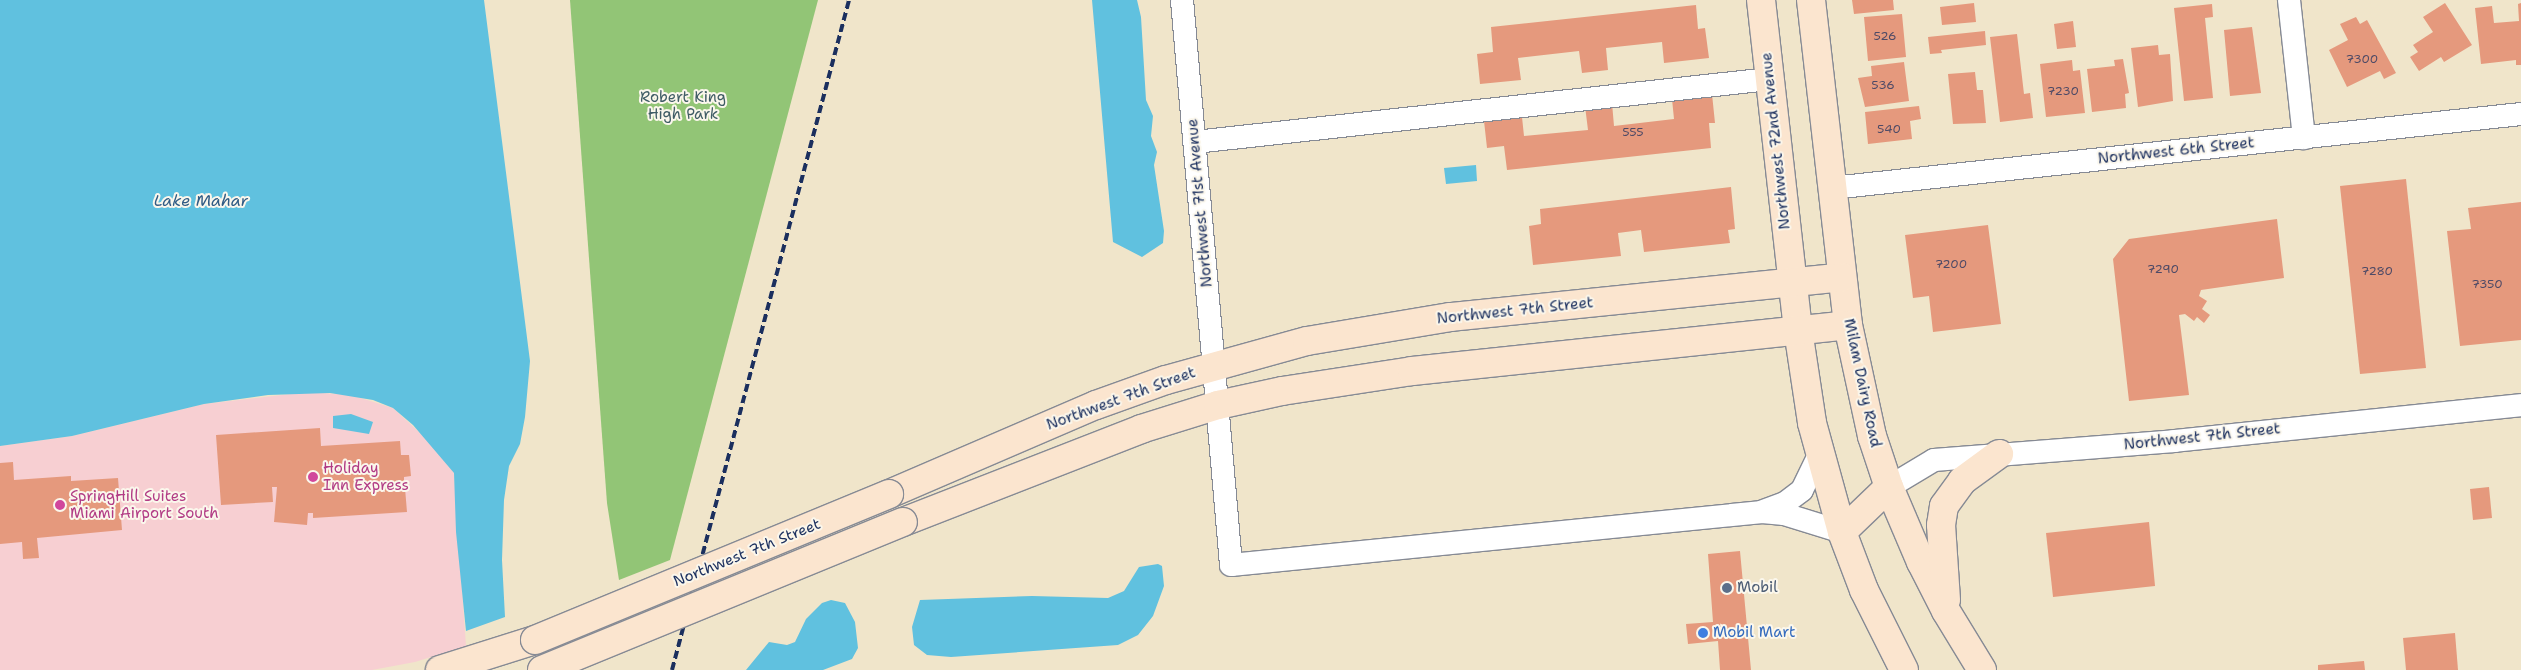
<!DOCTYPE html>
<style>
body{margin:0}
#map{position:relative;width:2521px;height:670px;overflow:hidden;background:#f0e5ca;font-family:"Shantell Sans",sans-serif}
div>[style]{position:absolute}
.built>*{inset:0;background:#f7cfd2}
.green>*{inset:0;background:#92c576}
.water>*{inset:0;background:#60c1df}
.building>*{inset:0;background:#e5997d}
.roads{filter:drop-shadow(1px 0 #868a94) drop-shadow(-1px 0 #868a94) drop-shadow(0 1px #868a94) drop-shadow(0 -1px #868a94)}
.minor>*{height:22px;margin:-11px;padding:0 11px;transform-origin:11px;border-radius:11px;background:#fff}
.secondary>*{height:28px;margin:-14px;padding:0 14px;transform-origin:14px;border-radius:14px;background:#fbe5cf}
.rail>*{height:4px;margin-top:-2px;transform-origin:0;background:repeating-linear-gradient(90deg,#1b2f5e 0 8px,transparent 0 12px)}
.bridges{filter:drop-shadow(1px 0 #868a94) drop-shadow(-1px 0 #868a94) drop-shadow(0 1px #868a94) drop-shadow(0 -1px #868a94)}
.secondary-bridge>*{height:28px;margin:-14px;padding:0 14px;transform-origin:14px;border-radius:14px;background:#fbe5cf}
.dots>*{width:14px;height:14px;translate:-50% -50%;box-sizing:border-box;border:2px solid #fbf7ec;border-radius:50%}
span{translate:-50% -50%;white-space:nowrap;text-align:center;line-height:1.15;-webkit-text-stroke:4px #fbf7ec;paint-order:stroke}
.number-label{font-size:12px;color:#4e4a66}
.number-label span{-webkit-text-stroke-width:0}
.park-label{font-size:15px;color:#3f5c65}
.street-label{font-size:15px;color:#1b2f5e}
.hotel-label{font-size:15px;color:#b23c85}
.left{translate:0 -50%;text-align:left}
.service-label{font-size:15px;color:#4e5e75}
.shop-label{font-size:15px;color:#366cbe}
.water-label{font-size:16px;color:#305b85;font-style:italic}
</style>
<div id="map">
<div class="built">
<i style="clip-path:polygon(308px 392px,351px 395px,393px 408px,432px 444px,454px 473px,466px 646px,415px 662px,372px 670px,0 670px,0 446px,72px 436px,204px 404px)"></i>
</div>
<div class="green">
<i style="clip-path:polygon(570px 0,818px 0,670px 560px,619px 580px,607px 503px)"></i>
</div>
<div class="water">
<i style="clip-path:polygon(0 0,484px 0,530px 361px,525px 417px,520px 444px,509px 466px,504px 500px,502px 560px,505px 617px,466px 631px,456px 532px,454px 473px,413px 425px,393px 408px,373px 400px,330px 393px,268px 395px,204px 404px,72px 436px,0 446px)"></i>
<i style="clip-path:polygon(1092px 0,1137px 0,1141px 17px,1146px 100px,1153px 116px,1151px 136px,1157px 152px,1154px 165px,1164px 231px,1163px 243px,1142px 257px,1113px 242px)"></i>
<i style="clip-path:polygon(1476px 165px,1477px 181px,1446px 184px,1444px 168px)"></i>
<i style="clip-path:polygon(351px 414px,373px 422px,369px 434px,333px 428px,333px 416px)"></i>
<i style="clip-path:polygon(1158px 564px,1162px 566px,1164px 586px,1153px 616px,1138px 635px,1118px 645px,951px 657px,927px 655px,914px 645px,912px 627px,920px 600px,1032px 596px,1108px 598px,1124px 591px,1139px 567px)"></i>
<i style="clip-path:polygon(831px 600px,845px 603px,855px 622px,858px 648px,852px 659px,823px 670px,746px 670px,769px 642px,787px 645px,795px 642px,806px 619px,822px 603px)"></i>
</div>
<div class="building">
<i style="clip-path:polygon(1852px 0,1893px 0,1894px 10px,1854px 14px)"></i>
<i style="clip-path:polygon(1974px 3px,1976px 22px,1942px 25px,1940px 7px)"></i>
<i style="clip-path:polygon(2445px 3px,2472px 45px,2444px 62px,2441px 57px,2419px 71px,2410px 57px,2418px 52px,2413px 45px,2433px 32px,2423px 17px)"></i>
<i style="clip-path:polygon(2521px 3px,2521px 65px,2516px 65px,2516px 60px,2481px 64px,2475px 8px,2492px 6px,2494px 23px,2519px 21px,2518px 4px)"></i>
<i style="clip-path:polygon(2212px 4px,2213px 17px,2205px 18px,2213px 98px,2184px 101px,2174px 8px)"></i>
<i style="clip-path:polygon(1696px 5px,1698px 29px,1705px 28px,1709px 58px,1664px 63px,1662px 42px,1606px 48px,1608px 70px,1582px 73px,1579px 51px,1518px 58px,1521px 80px,1480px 84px,1477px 54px,1493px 52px,1491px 27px)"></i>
<i style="clip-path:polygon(1902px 14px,1906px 57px,1868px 61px,1864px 17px)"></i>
<i style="clip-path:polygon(2356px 17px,2360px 24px,2367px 20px,2396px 73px,2384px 79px,2380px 71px,2347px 87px,2329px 50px,2348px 40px,2340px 24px)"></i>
<i style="clip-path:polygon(2073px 21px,2076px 47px,2057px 49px,2054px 24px)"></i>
<i style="clip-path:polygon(2252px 27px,2261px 93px,2230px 96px,2224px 30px)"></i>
<i style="clip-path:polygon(1985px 31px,1986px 45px,1941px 50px,1942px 53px,1930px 54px,1928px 37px)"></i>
<i style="clip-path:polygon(2017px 34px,2024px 94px,2030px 93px,2033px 118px,2000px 122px,1990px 37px)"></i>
<i style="clip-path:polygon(2158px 45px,2159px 55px,2170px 54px,2173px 101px,2138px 107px,2131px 48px)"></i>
<i style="clip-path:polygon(2123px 59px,2129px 93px,2125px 94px,2126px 108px,2092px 112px,2087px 69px,2115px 66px,2114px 60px)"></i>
<i style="clip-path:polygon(2072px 60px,2073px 71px,2080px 70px,2085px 113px,2046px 117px,2040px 64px)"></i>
<i style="clip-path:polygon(1904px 62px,1909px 101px,1865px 107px,1858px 78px,1872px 76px,1871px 66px)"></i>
<i style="clip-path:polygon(1975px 72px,1977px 90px,1983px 90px,1986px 123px,1953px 124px,1948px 74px)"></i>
<i style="clip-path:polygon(1712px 94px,1715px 123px,1709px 123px,1711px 148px,1507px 170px,1504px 146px,1487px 148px,1484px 121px,1522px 117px,1524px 136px,1588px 130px,1585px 106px,1612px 103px,1614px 126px,1674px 119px,1672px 99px)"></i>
<i style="clip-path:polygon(1919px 106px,1921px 119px,1910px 121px,1912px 139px,1868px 144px,1865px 112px)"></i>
<i style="clip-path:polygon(2406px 179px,2426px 368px,2360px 374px,2340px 186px)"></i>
<i style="clip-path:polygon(1731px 187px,1735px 229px,1728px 230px,1730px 243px,1644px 252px,1641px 230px,1618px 233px,1621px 256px,1533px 265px,1529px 226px,1541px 224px,1540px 209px)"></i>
<i style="clip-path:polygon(2521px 202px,2521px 340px,2460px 346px,2447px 231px,2471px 229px,2468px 208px)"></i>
<i style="clip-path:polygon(2277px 219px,2284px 278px,2201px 290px,2199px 296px,2207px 301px,2202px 309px,2210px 315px,2204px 323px,2197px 317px,2194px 321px,2185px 314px,2179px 315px,2189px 395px,2129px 401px,2113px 259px,2129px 239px)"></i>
<i style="clip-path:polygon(1988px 225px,2001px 324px,1933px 332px,1929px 296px,1913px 298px,1905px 235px)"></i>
<i style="clip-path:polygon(320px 428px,321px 446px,400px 441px,401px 455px,409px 455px,411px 476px,404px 477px,404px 481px,409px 481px,409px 488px,405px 488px,407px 512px,313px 518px,313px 513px,308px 513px,307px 525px,274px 522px,277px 487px,272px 487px,273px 502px,221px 505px,216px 435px)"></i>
<i style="clip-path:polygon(13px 462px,14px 480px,71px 476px,71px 481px,118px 478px,122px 530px,37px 538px,39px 558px,23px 559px,22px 542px,0 544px,0 463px)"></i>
<i style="clip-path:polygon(2489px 487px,2492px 518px,2473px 520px,2470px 489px)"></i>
<i style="clip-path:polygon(2149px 522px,2155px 586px,2053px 597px,2046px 533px)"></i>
<i style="clip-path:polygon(1740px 551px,1751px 670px,1720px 670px,1718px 641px,1688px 644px,1686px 624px,1713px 622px,1708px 554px)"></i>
<i style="clip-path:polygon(2455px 633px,2458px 670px,2406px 670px,2403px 638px)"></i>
<i style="clip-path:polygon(2364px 661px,2365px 670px,2318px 670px,2318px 665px)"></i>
</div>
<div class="roads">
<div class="minor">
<i style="left:1182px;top:0;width:567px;rotate:85.04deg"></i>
<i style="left:1231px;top:565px;width:534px;rotate:-5.7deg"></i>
<i style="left:1762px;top:512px;width:22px;rotate:5deg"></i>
<i style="left:1784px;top:514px;width:61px;rotate:17.2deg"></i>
<i style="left:2289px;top:0;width:139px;rotate:83.8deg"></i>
<i style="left:1195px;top:142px;width:577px;rotate:-6.26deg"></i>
<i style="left:1832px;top:188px;width:693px;rotate:-6.13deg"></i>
<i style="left:1889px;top:487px;width:52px;rotate:-31deg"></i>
<i style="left:1934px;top:460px;width:241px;rotate:-4.5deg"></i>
<i style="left:2174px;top:441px;width:349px;rotate:-5.9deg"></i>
<i style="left:1763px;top:511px;width:23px;rotate:-20deg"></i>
<i style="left:1785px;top:503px;width:21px;rotate:-37deg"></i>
<i style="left:1802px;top:490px;width:39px;rotate:-64deg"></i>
</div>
<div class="secondary">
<i style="left:1761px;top:0;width:332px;rotate:83.6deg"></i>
<i style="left:1798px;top:330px;width:94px;rotate:81.4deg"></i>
<i style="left:1812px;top:423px;width:113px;rotate:74.6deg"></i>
<i style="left:1842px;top:532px;width:62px;rotate:69.2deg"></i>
<i style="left:1864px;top:590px;width:89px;rotate:63.4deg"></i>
<i style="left:1811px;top:0;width:327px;rotate:83.5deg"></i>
<i style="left:1848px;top:325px;width:114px;rotate:77.8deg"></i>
<i style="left:1872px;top:436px;width:54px;rotate:71.6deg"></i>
<i style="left:1889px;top:487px;width:82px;rotate:66.9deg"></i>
<i style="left:1921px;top:562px;width:55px;rotate:63deg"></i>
<i style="left:1946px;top:611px;width:69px;rotate:58.6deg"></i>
<i style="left:889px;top:494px;width:225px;rotate:-23.3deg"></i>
<i style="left:1096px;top:405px;width:74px;rotate:-19.7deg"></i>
<i style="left:1166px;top:380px;width:146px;rotate:-15.5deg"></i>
<i style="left:1307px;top:341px;width:146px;rotate:-9.5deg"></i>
<i style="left:1451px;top:317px;width:393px;rotate:-5.8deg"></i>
<i style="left:903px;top:522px;width:256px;rotate:-21.3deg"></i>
<i style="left:1141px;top:429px;width:81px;rotate:-17.3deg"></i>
<i style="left:1218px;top:405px;width:66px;rotate:-12.3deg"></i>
<i style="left:1282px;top:391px;width:132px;rotate:-8.7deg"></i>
<i style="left:1412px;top:371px;width:438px;rotate:-6deg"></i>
<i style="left:1842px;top:532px;width:65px;rotate:-43.8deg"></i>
<i style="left:1946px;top:600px;width:75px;rotate:-93.8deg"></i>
<i style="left:1941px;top:525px;width:19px;rotate:-81deg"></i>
<i style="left:1944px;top:506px;width:31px;rotate:-54deg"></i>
<i style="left:1962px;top:481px;width:46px;rotate:-36.1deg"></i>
<i style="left:440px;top:670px;width:100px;rotate:-17.5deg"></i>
</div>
</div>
<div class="rail">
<i style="left:672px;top:670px;width:693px;rotate:-75.2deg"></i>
</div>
<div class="bridges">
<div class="secondary-bridge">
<i style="left:535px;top:640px;width:383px;rotate:-22.4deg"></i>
<i style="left:542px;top:670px;width:390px;rotate:-22.3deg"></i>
</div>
</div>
<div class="dots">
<i style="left:313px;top:477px;background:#d1479c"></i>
<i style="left:60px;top:505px;background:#d1479c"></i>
<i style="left:1727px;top:588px;background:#5c6f8a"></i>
<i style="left:1703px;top:633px;background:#3f7fe0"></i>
</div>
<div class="number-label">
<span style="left:1885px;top:37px">526</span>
<span style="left:2362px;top:60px">7300</span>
<span style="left:1883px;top:86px">536</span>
<span style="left:2063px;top:92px">7230</span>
<span style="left:1889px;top:130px">540</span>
<span style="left:1633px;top:133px">555</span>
<span style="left:1951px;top:265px">7200</span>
<span style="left:2163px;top:270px">7290</span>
<span style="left:2377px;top:272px">7280</span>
<span style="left:2487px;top:285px">7350</span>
</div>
<div class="park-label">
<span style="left:683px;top:106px">Robert King<br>High Park</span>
</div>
<div class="street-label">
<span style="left:1776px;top:141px;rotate:-96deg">Northwest 72nd Avenue</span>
<span style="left:2176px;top:151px;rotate:-6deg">Northwest 6th Street</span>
<span style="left:1200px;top:203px;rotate:-95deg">Northwest 71st Avenue</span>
<span style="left:1515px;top:311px;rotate:-6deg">Northwest 7th Street</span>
<span style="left:1862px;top:383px;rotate:78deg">Milam Dairy Road</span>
<span style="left:1121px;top:399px;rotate:-20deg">Northwest 7th Street</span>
<span style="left:2202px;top:437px;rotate:-6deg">Northwest 7th Street</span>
<span style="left:747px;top:553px;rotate:-22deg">Northwest 7th Street</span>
</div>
<div class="hotel-label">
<span class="left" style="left:323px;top:477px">Holiday<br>Inn Express</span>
<span class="left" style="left:70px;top:505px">SpringHill Suites<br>Miami Airport South</span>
</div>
<div class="service-label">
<span class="left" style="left:1737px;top:588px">Mobil</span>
</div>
<div class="shop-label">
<span class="left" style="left:1713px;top:633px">Mobil Mart</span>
</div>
<div class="water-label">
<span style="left:201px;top:201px">Lake Mahar</span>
</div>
</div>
